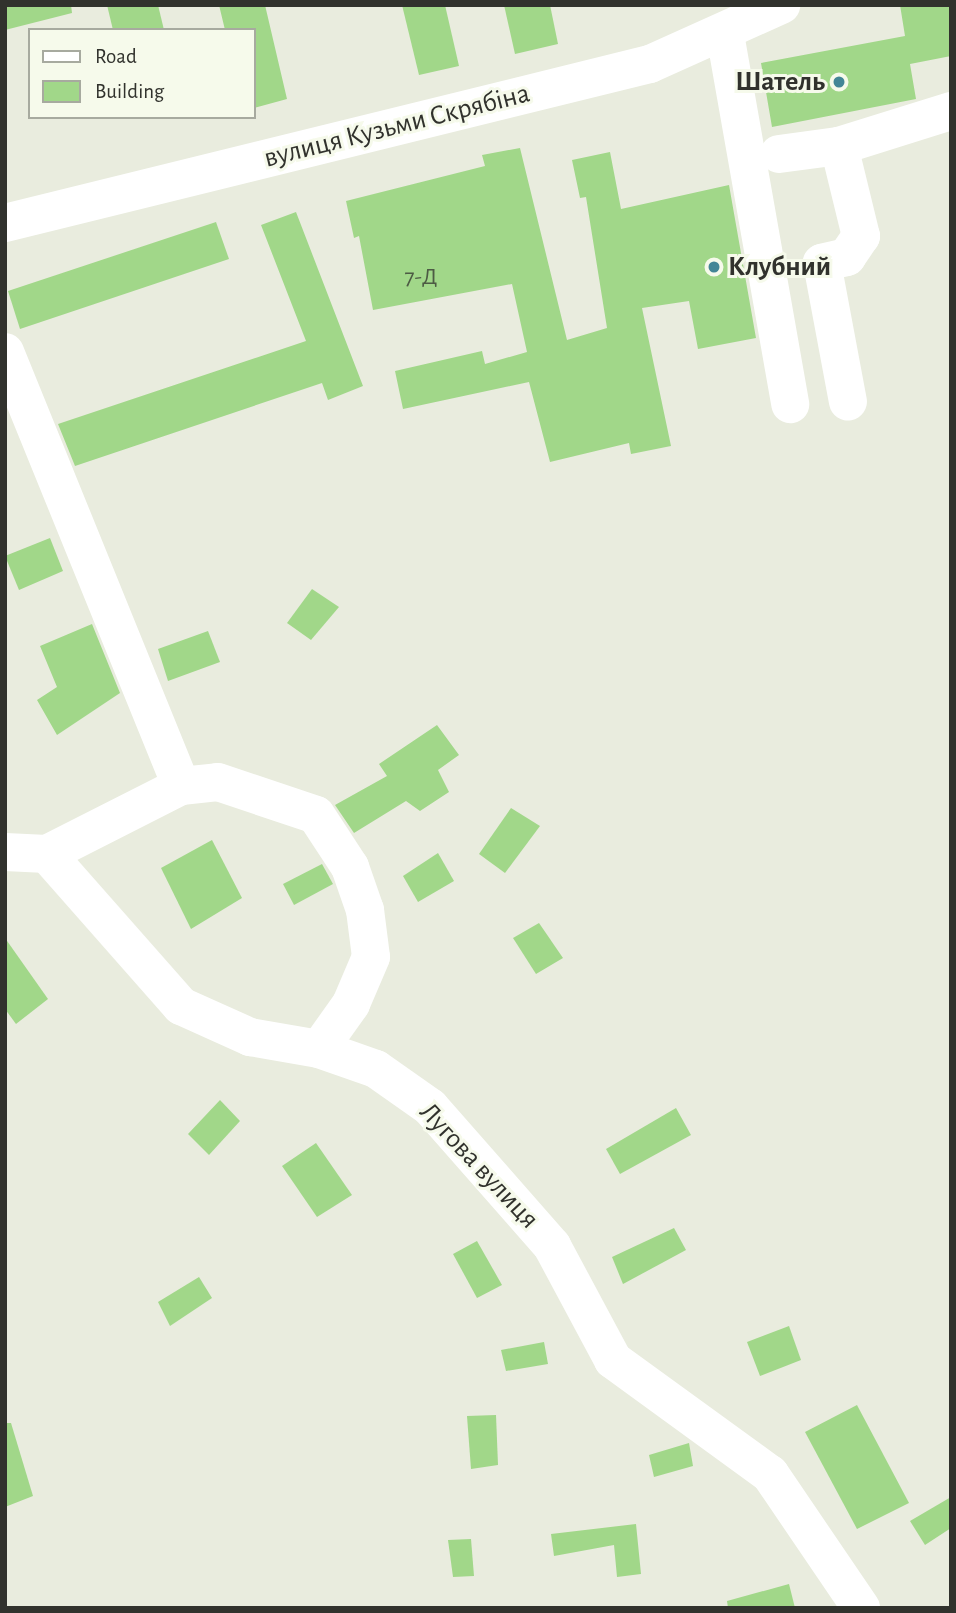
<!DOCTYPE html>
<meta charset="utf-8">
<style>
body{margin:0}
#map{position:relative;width:956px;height:1613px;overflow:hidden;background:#e9ecde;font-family:"Alegreya Sans",sans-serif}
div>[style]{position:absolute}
.building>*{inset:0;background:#a1d789}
.minor>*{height:38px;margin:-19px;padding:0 19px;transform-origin:19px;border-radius:19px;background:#fff}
.dots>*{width:19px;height:19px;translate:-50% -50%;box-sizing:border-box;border:4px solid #f6faeb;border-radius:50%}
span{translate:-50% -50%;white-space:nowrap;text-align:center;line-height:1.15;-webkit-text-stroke:6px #f6faeb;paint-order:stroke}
.number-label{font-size:24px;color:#4d5b44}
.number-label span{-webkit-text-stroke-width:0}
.poi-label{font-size:28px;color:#31322d;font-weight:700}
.right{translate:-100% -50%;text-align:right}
.left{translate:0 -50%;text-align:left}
.street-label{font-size:28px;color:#31322d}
.frame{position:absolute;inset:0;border:7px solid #31322d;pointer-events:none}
.legend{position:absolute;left:28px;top:28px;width:228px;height:91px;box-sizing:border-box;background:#f6faeb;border:2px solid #a7aa9f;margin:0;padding:9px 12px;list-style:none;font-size:21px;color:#31322d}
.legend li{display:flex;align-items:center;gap:14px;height:35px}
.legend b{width:35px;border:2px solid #a7aa9f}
</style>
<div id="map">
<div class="building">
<i style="clip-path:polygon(5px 5px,71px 5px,72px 13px,5px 30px)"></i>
<i style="clip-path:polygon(107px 5px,158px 5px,164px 30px,113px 30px)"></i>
<i style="clip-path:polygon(219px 5px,265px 5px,287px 99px,254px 108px,254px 30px,225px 30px)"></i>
<i style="clip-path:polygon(402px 5px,445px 5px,459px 66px,419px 75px)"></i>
<i style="clip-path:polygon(504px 5px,550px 5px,558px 44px,515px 54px)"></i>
<i style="clip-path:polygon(900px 5px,951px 5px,951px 56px,910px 64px,916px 99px,772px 127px,761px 63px,905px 36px)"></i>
<i style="clip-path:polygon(520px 148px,567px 340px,607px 328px,586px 197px,580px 198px,572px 160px,610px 152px,621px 209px,729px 185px,756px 338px,698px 349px,689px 301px,642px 308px,671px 446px,631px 454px,629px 443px,550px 462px,529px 382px,403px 409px,395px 371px,482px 351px,485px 364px,527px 352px,512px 284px,373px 310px,359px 236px,354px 238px,346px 201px,485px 166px,482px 155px)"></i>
<i style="clip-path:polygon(296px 212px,363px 386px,328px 400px,322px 383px,75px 466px,58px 424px,306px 341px,261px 225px)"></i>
<i style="clip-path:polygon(216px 222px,229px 259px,20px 329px,8px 291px)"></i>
<i style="clip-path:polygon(50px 538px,63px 571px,19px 590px,5px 556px)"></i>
<i style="clip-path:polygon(312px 589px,339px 607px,311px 640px,287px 623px)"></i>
<i style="clip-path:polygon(92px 624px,120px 693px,57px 735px,37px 700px,57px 687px,40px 646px)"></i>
<i style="clip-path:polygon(208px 631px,220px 662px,168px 681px,158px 649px)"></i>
<i style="clip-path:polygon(437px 725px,459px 755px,438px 770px,449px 792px,420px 811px,406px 801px,354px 833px,335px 805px,387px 776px,379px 764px)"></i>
<i style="clip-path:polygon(511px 808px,540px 826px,505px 873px,479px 854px)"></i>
<i style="clip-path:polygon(212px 840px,242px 898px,191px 929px,161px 868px)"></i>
<i style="clip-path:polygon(438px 853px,454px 881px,418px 902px,403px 876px)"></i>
<i style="clip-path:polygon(322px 864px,333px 884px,294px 905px,283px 884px)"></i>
<i style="clip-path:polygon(539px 923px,563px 958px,536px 974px,513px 938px)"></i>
<i style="clip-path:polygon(5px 938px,48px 999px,16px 1024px,5px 1009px)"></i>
<i style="clip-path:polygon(220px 1100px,240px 1121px,209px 1155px,188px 1134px)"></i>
<i style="clip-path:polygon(676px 1108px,691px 1135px,620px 1174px,606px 1149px)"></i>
<i style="clip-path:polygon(316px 1143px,352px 1195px,317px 1217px,282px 1166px)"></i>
<i style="clip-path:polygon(674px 1228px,686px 1250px,623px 1284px,612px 1257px)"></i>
<i style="clip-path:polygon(477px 1241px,502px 1285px,477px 1298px,453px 1254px)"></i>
<i style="clip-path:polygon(199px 1277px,212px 1298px,170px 1326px,158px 1302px)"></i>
<i style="clip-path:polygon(789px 1326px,801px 1360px,760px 1376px,747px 1342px)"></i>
<i style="clip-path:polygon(544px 1342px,548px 1364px,506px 1371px,501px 1350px)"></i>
<i style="clip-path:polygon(857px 1405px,909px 1503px,857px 1529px,805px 1432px)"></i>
<i style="clip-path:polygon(496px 1415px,498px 1465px,471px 1469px,467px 1416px)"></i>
<i style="clip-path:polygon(5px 1423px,11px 1423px,33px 1496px,5px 1507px)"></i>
<i style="clip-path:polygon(689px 1443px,693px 1466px,654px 1477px,649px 1455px)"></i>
<i style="clip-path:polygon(951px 1497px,951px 1528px,925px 1545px,910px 1521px)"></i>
<i style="clip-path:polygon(636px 1524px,641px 1574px,617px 1577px,614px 1545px,554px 1556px,551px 1534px)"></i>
<i style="clip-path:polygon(471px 1539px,474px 1576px,453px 1577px,448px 1540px)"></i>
<i style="clip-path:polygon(789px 1584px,795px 1608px,728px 1608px,727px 1601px)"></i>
</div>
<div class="minor">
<i style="left:725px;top:34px;width:376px;rotate:80deg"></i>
<i style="left:839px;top:146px;width:93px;rotate:76.3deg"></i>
<i style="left:861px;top:236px;width:25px;rotate:124deg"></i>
<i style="left:847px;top:257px;width:26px;rotate:167deg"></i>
<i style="left:822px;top:263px;width:141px;rotate:79.4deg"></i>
<i style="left:779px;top:154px;width:61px;rotate:-7.6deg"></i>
<i style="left:839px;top:146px;width:117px;rotate:-17.4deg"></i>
<i style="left:5px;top:223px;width:664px;rotate:-13.85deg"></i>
<i style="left:650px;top:64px;width:144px;rotate:-24.2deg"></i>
<i style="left:5px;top:352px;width:468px;rotate:67.9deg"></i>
<i style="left:5px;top:852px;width:42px;rotate:2.7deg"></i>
<i style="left:47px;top:854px;width:203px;rotate:48.6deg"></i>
<i style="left:181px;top:1006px;width:76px;rotate:24.2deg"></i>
<i style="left:250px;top:1037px;width:70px;rotate:9.9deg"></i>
<i style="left:319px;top:1049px;width:60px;rotate:19.3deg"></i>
<i style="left:376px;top:1069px;width:66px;rotate:35.1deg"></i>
<i style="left:430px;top:1107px;width:185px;rotate:48.7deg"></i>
<i style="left:552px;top:1246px;width:129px;rotate:61.8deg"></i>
<i style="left:613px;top:1360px;width:194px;rotate:36deg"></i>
<i style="left:770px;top:1474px;width:162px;rotate:55.8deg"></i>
<i style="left:47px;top:854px;width:150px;rotate:-26.9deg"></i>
<i style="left:181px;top:786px;width:37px;rotate:-6deg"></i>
<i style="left:218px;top:782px;width:103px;rotate:18.6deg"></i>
<i style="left:316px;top:815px;width:62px;rotate:56.8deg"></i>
<i style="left:350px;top:867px;width:46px;rotate:70.8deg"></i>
<i style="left:365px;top:910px;width:47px;rotate:82.7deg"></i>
<i style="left:371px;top:957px;width:51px;rotate:113.1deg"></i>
<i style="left:351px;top:1004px;width:55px;rotate:125.4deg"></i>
</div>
<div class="dots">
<i style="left:839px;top:82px;background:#438696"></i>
<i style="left:714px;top:267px;background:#438696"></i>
</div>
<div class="number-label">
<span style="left:421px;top:278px">7-Д</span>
</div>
<div class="poi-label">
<span class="right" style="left:825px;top:82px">Шатель</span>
<span class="left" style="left:728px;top:267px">Клубний</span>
</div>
<div class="street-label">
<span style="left:397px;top:126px;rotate:-14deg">вулиця Кузьми Скрябіна</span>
<span style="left:479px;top:1166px;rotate:47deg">Лугова вулиця</span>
</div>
<div class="frame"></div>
<ul class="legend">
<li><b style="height:9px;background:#fff"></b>Road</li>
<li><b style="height:19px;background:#a1d789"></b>Building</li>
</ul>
</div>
